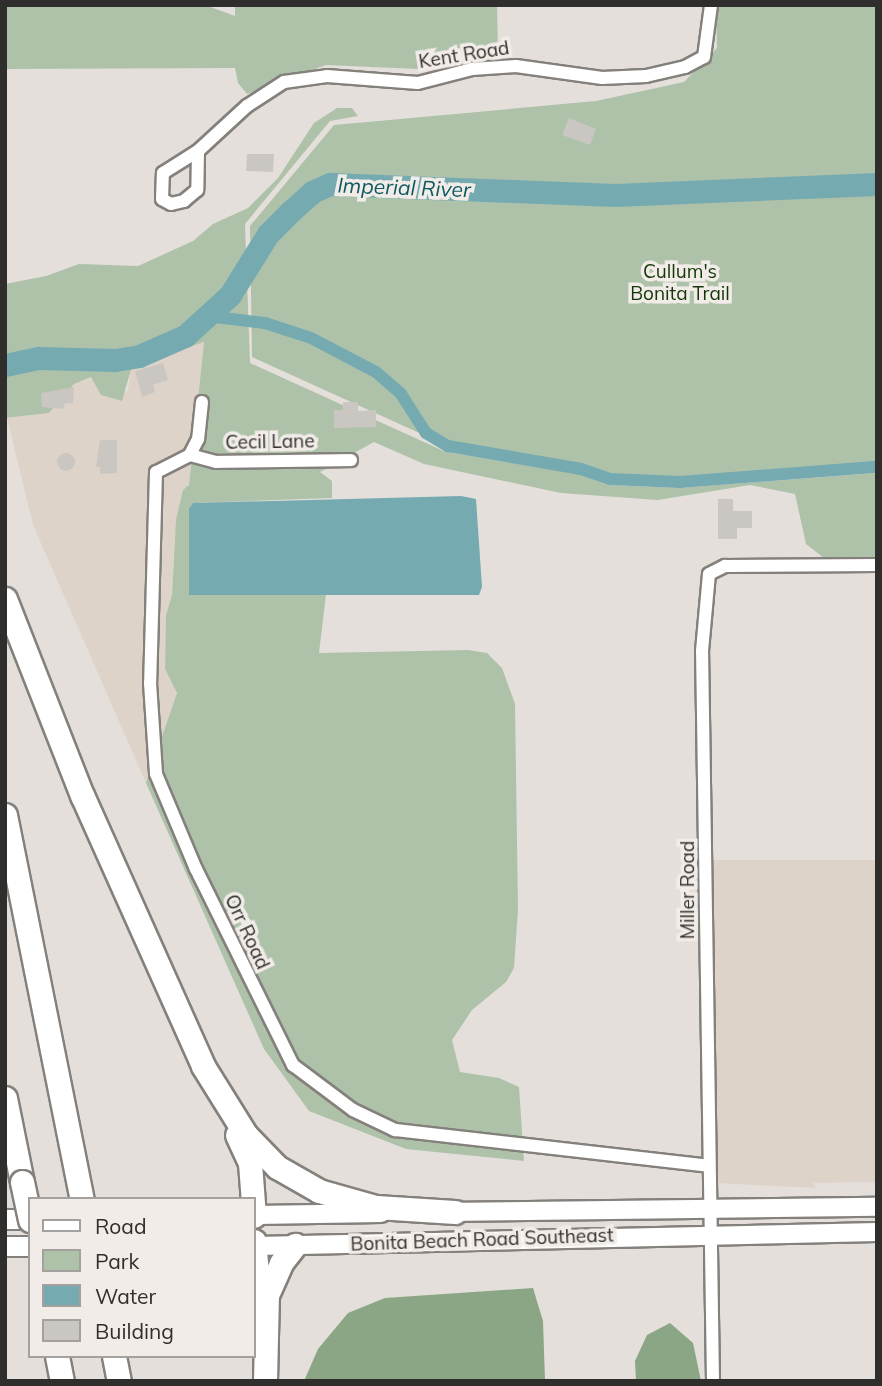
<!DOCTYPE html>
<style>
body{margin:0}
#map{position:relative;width:882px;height:1386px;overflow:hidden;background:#e4dfdb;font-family:Mulish,sans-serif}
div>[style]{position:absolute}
.built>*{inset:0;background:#ded3c9}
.green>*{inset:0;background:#aec2a9}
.forest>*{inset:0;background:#8ba684}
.water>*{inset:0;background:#75aab1}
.canal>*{height:12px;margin:-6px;padding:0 6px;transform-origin:6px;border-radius:6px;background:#75aab1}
.river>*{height:23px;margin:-11.5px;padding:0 11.5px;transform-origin:11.5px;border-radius:11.5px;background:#75aab1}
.building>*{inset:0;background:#cac6c1}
.round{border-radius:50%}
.roads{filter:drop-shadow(2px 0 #84807c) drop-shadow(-2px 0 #84807c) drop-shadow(0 2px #84807c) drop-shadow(0 -2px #84807c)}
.street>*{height:12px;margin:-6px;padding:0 6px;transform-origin:6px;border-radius:6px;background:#fff}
.secondary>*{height:18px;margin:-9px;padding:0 9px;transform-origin:9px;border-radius:9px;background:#fff}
.primary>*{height:19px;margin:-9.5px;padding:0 9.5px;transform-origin:9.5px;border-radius:9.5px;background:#fff}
.highway>*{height:23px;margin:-11.5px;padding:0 11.5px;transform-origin:11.5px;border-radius:11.5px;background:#fff}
.bridges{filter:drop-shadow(2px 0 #84807c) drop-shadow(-2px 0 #84807c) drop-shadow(0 2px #84807c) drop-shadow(0 -2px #84807c)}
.highway-bridge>*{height:23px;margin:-11.5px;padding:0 11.5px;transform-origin:11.5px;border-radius:11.5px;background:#fff}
span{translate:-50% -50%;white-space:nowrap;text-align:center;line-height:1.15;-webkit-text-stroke:7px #f2ece8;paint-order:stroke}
.street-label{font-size:19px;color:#302e2c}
.park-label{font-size:19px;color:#133807}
.water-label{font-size:21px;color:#0e5962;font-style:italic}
.frame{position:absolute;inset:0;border:7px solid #302e2c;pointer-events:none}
.legend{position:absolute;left:28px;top:1197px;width:228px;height:161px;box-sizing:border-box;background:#f2ece8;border:2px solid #a4a09d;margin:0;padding:9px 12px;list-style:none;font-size:21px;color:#302e2c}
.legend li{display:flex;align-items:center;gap:14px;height:35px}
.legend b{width:35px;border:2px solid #a4a09d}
</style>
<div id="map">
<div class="built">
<i style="clip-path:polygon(204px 342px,189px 485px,183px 490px,175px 534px,172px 595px,166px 615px,165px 669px,177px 693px,146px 783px,33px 525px,7px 418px,49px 413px,74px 384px,92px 377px,101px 395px,128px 391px,131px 366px)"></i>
<i style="clip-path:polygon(709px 860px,877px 860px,877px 1182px,813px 1183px,816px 1188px,716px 1183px)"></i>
</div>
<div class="green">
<i style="clip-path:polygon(5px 5px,205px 5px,235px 16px,235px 5px,497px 5px,498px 57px,418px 69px,326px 65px,247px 94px,238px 83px,235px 68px,5px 69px)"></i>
<i style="clip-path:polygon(716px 5px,877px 5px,877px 467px,680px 482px,610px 479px,581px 469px,448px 446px,252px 357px,250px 226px,334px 125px,596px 101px,684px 82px,717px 48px)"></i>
<i style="clip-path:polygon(337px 108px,352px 108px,358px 116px,330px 121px,245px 224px,250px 363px,446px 452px,579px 474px,610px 485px,680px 488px,877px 473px,877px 568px,838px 569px,806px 544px,795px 494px,750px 485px,658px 500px,561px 493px,424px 464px,374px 442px,320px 472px,332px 481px,332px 498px,194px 503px,189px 595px,326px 594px,319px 653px,468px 650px,487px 653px,502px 668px,515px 704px,518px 910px,514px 968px,506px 982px,472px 1010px,452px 1040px,460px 1072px,499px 1078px,519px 1087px,524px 1161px,406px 1149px,309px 1111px,264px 1049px,146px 783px,177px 693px,165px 669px,166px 615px,172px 595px,176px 520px,183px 490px,189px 485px,204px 342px,132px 366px,122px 401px,101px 395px,91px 377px,74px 384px,49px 413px,5px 418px,5px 284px,46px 276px,79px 264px,138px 266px,193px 241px,213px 224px,248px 208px,278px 178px,314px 123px)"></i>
</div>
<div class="forest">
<i style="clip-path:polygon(533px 1288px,543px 1321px,545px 1381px,304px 1381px,318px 1349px,348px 1313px,385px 1298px)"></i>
<i style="clip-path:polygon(670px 1323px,693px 1343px,701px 1381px,636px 1381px,635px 1361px,647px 1335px)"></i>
</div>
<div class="water">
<i style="clip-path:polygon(461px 496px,476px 499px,482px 587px,479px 595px,189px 595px,189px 509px,193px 503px)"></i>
</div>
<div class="canal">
<i style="left:207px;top:316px;width:58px;rotate:6.9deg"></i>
<i style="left:265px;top:323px;width:48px;rotate:18.1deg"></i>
<i style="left:311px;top:338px;width:73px;rotate:27.6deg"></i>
<i style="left:376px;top:372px;width:33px;rotate:41deg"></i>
<i style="left:401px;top:394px;width:46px;rotate:57.3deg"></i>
<i style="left:426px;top:433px;width:26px;rotate:31deg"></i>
<i style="left:448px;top:446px;width:135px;rotate:9.8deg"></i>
<i style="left:581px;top:469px;width:31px;rotate:19deg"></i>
<i style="left:610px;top:479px;width:70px;rotate:2.5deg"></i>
<i style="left:680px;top:482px;width:198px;rotate:-4.4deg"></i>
</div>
<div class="river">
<i style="left:5px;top:365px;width:35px;rotate:-12deg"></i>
<i style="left:39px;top:358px;width:76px;rotate:1.5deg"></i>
<i style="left:115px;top:360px;width:24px;rotate:-9deg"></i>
<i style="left:139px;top:356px;width:50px;rotate:-23.5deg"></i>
<i style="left:185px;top:336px;width:61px;rotate:-42.3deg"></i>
<i style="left:230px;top:295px;width:72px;rotate:-58.1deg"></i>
<i style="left:268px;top:234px;width:31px;rotate:-45deg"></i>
<i style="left:290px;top:212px;width:30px;rotate:-42deg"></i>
<i style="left:312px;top:192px;width:20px;rotate:-24deg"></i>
<i style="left:330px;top:184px;width:285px;rotate:2.2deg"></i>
<i style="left:615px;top:195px;width:262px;rotate:-2.4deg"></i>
</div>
<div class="building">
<i style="clip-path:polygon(569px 118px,596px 129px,590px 145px,562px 135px)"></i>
<i style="clip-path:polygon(247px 154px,274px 154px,273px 172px,246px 171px)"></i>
<i style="clip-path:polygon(163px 363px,168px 380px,153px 385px,155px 392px,142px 397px,135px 371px)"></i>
<i style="clip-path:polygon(74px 387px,73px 403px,64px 404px,65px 409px,42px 407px,41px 393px)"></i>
<i style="clip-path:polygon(343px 402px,358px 402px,358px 411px,376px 410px,376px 427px,334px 428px,334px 410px,343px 410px)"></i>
<i style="clip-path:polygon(100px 440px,117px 440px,117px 473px,100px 474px,100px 467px,96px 467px)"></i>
<i class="round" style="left:57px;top:453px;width:18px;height:18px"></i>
<i style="clip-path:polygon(718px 499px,733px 499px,733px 511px,752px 511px,752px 528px,737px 528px,737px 539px,718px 539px)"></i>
</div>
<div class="roads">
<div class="street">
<i style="left:198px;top:151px;width:39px;rotate:91deg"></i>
<i style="left:197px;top:190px;width:17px;rotate:140deg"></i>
<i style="left:184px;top:201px;width:13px;rotate:167deg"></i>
<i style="left:171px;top:204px;width:10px;rotate:-151deg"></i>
<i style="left:162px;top:199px;width:26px;rotate:-88deg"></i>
<i style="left:163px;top:173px;width:41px;rotate:-32.2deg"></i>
<i style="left:198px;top:151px;width:67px;rotate:-42.6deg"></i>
<i style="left:247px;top:106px;width:44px;rotate:-33deg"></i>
<i style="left:284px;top:82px;width:43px;rotate:-7.9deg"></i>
<i style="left:327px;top:76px;width:91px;rotate:4.4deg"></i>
<i style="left:418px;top:83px;width:56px;rotate:-14.5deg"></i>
<i style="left:472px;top:69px;width:44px;rotate:-3.9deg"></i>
<i style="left:516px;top:66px;width:87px;rotate:7.9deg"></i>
<i style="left:602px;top:78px;width:44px;rotate:-2.6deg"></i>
<i style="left:646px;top:76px;width:40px;rotate:-13deg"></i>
<i style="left:685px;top:67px;width:21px;rotate:-28deg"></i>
<i style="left:704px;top:57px;width:52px;rotate:-82.3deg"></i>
<i style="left:202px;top:402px;width:37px;rotate:96deg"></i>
<i style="left:198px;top:439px;width:18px;rotate:117deg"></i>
<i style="left:190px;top:455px;width:38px;rotate:153deg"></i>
<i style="left:156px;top:472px;width:211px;rotate:91.6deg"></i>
<i style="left:150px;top:683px;width:91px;rotate:86.2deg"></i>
<i style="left:156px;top:774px;width:103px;rotate:67.2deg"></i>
<i style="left:196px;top:869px;width:219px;rotate:63.7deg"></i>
<i style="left:293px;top:1065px;width:75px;rotate:36.9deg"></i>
<i style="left:353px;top:1110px;width:47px;rotate:25.5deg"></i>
<i style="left:395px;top:1130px;width:316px;rotate:6.5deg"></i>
<i style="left:190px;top:455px;width:27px;rotate:15deg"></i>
<i style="left:216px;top:462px;width:135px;rotate:-0.8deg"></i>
<i style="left:713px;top:1381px;width:730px;rotate:-90.86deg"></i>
<i style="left:702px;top:651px;width:77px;rotate:-84.8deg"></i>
<i style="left:709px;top:574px;width:18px;rotate:-27deg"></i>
<i style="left:725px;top:566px;width:152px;rotate:-0.4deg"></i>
</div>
<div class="secondary">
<i style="left:444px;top:1212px;width:433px;rotate:-0.7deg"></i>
<i style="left:255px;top:1215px;width:126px;rotate:-0.9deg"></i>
<i style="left:256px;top:1246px;width:621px;rotate:-1.29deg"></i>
</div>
<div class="primary">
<i style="left:5px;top:1219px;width:25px"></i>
<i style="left:5px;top:1246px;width:25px"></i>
</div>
<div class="highway">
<i style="left:5px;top:599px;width:211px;rotate:68.6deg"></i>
<i style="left:82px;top:795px;width:297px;rotate:65.9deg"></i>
<i style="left:203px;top:1066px;width:81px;rotate:58.1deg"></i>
<i style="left:246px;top:1135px;width:45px;rotate:45.9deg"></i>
<i style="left:277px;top:1167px;width:48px;rotate:29.7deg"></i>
<i style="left:319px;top:1191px;width:59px;rotate:15.7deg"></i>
<i style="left:376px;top:1207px;width:79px;rotate:3.6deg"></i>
<i style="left:5px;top:815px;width:392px;rotate:78.7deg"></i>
<i style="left:5px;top:1098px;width:86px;rotate:78.6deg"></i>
<i style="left:237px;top:1135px;width:31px;rotate:65deg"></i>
<i style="left:250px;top:1163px;width:53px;rotate:85.7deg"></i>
<i style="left:254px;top:1241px;width:63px;rotate:84.6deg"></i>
<i style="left:57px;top:1356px;width:25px;rotate:79deg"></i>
<i style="left:114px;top:1356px;width:25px;rotate:79deg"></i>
<i style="left:265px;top:1381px;width:86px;rotate:-88.7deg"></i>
<i style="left:267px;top:1295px;width:35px;rotate:-66deg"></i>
<i style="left:281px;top:1263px;width:23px;rotate:-52deg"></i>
</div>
</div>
<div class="bridges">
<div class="highway-bridge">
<i style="left:22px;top:1182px;width:39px;rotate:78deg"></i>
</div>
</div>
<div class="street-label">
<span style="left:464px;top:55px;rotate:-9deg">Kent Road</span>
<span style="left:270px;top:442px;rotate:-1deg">Cecil Lane</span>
<span style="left:688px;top:890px;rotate:-90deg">Miller Road</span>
<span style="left:247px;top:932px;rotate:65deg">Orr Road</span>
<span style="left:482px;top:1240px;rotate:-2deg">Bonita Beach Road Southeast</span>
</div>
<div class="park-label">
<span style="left:680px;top:283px">Cullum's<br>Bonita Trail</span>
</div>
<div class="water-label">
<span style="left:404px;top:187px;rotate:2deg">Imperial River</span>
</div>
<div class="frame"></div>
<ul class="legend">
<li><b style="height:9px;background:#fff"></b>Road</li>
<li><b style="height:19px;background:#aec2a9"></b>Park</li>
<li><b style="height:19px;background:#75aab1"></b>Water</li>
<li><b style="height:19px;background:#cac6c1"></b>Building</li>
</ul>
</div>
